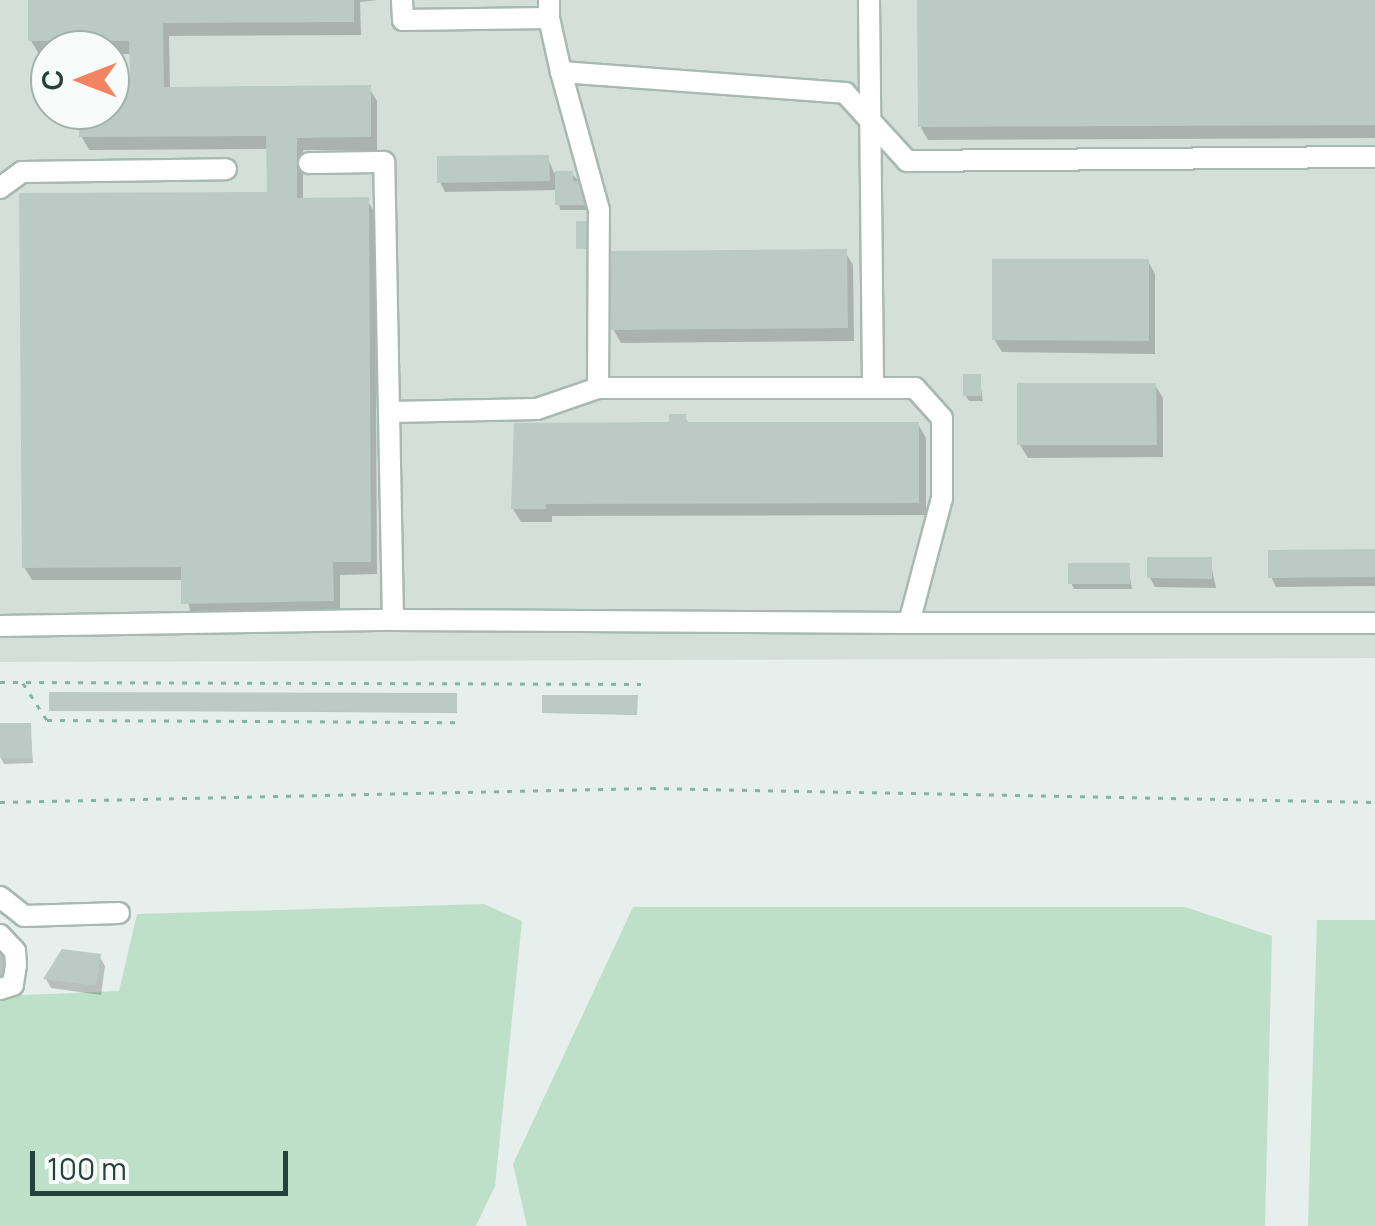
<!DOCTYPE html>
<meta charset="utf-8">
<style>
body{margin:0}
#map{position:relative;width:1375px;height:1226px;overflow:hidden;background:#e6efeb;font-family:Manrope,sans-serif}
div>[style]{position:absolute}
.built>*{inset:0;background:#d4dfda}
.green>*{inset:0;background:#bfe0c8}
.shadow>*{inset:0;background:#0003}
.building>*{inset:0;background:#bbcac4}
.path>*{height:2.5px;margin-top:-1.25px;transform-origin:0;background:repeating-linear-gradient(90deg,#86b3a5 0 5px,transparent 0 13px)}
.roads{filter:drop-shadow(2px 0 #a8b8b2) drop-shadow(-2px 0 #a8b8b2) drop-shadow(0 2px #a8b8b2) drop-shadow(0 -2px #a8b8b2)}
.minor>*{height:20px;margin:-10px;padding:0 10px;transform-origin:10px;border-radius:10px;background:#fff}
span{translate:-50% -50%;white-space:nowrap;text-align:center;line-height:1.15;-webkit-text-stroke:9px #f7fbf9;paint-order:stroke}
.north{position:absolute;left:30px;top:30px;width:100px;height:100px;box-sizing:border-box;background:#f7fbf9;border:2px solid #a3b1ad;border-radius:50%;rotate:270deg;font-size:28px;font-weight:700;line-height:40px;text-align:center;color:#24423a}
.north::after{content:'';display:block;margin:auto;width:35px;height:45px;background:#f4845f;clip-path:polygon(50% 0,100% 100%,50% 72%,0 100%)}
.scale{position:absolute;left:30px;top:1151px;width:258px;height:45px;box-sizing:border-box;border:5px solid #24423a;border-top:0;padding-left:12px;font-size:30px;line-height:35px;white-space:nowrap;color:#24423a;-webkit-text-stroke:8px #f7fbf9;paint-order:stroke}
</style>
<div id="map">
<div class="built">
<i style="clip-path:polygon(evenodd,0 0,1375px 0,1375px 658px,0 662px,0 0,50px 50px,110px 50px,110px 110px,50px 110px,50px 50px)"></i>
</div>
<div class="green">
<i style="clip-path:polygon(484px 904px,522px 921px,495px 1186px,476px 1226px,0 1226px,0 996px,119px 991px,137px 914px)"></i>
<i style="clip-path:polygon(633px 907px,1185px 907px,1272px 936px,1265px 1226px,527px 1226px,513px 1164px)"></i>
<i style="clip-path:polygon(1317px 920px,1375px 920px,1375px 1226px,1308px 1226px)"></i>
</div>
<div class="shadow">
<i style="clip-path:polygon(31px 0,378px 0,360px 2px,361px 35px,169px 36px,170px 89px,369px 88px,377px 101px,377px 150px,303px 150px,303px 200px,367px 200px,375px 213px,377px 574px,340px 575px,340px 614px,191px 616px,184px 580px,32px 580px,24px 567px,269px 194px,269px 149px,89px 150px,82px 137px,81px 110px,110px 110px,110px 81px,132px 81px,132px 54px,39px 54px,31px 41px)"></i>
<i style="clip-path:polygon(920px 0,1375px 0,1375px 138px,928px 140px,920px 126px)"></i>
<i style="clip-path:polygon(548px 158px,554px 173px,571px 173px,587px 189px,587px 210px,560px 210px,557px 190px,445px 192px,440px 182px)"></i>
<i style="clip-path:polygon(845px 252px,853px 265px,854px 341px,621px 343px,613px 329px)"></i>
<i style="clip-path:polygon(1148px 261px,1155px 274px,1155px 354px,1002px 352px,994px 339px)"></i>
<i style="clip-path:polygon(979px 376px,983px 401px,969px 401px,965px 395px)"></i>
<i style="clip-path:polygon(1155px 385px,1163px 398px,1163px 457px,1028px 458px,1020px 445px)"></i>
<i style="clip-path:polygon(685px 417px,689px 425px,918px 424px,926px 438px,926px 515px,552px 516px,552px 522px,521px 522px,513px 509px)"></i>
<i style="clip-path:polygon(1375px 552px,1375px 586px,1276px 587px,1271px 577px)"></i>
<i style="clip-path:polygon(1210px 560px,1216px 588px,1155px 587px,1150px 578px)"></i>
<i style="clip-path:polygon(1128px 566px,1132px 589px,1074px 589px,1071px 583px)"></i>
<i style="clip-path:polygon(457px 698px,457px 713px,51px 710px)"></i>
<i style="clip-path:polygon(637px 700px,637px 715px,544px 713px)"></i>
<i style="clip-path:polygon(30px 725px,33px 763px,4px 764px,1px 758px)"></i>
<i style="clip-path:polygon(0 951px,5px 953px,5px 983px,0 983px)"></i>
<i style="clip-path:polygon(99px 956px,105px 966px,101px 995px,51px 988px,46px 979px)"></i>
</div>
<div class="building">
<i style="clip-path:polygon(28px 0,354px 0,354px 22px,163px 23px,164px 87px,371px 85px,371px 137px,297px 138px,297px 198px,369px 197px,371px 562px,333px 562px,334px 601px,181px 604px,181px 567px,22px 568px,19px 193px,267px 192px,266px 136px,79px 137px,79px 110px,110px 110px,110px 78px,130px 78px,129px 41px,28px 41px)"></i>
<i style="clip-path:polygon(917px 0,1375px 0,1375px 125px,918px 127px)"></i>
<i style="clip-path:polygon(549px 155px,550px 181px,437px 183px,437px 156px)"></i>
<i style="clip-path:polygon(555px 171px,573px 171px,573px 181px,585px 181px,585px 205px,555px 205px)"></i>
<i style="clip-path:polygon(576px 221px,593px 221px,593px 249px,576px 249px)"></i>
<i style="clip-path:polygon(847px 249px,848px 328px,611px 330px,610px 251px)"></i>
<i style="clip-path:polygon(992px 259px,1149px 259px,1149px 341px,992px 340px)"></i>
<i style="clip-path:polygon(963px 374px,981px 374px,981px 396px,963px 396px)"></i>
<i style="clip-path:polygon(1017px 383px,1156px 383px,1157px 445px,1017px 445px)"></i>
<i style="clip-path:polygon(669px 414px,686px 414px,686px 422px,919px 422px,919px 503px,546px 504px,546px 509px,511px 509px,514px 423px,669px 422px)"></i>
<i style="clip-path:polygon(1375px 549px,1375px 577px,1268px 578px,1268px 550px)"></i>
<i style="clip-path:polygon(1147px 557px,1212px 557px,1212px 579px,1147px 578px)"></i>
<i style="clip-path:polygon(1068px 563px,1130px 563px,1130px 584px,1068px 584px)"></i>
<i style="clip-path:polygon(49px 692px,457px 693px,457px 712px,49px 711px)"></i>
<i style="clip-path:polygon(542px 695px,638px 695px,637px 714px,542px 713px)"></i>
<i style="clip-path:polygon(0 723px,31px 723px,32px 758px,0 758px)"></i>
<i style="clip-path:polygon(62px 949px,101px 954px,96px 986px,43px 979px)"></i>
</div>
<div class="path">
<i style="left:0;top:682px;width:641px;rotate:0.18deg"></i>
<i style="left:23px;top:683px;width:44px;rotate:57deg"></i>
<i style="left:47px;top:720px;width:411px;rotate:0.3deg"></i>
<i style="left:0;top:802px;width:651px;rotate:-1.23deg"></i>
<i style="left:651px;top:788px;width:724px;rotate:1.11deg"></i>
</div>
<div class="roads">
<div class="minor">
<i style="left:402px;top:0;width:20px;rotate:87deg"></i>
<i style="left:403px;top:20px;width:146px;rotate:-0.8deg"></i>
<i style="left:549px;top:18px;width:18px;rotate:-90deg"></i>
<i style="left:869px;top:0;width:388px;rotate:89.4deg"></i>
<i style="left:549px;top:18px;width:55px;rotate:77.5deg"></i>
<i style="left:561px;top:72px;width:285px;rotate:4.2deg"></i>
<i style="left:845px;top:93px;width:92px;rotate:47.6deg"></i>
<i style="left:907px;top:161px;width:468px;rotate:-0.5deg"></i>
<i style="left:0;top:188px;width:27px;rotate:-36deg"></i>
<i style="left:22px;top:172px;width:204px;rotate:-0.8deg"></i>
<i style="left:598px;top:388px;width:317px"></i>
<i style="left:915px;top:388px;width:40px;rotate:48deg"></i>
<i style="left:942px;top:418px;width:80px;rotate:90deg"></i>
<i style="left:942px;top:498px;width:129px;rotate:104.8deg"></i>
<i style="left:909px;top:623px;width:466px"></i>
<i style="left:391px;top:412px;width:146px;rotate:-1.2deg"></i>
<i style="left:537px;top:409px;width:65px;rotate:-19deg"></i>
<i style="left:598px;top:388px;width:178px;rotate:-89.7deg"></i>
<i style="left:599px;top:210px;width:143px;rotate:-105.4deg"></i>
<i style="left:393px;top:620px;width:516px;rotate:0.33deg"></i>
<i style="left:0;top:626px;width:393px;rotate:-0.9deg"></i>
<i style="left:393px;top:620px;width:458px;rotate:-91.1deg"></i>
<i style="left:384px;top:162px;width:75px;rotate:179.2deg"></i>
<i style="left:0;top:897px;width:31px;rotate:38deg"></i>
<i style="left:24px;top:916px;width:95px;rotate:-1.8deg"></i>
<i style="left:0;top:935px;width:22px;rotate:47deg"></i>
<i style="left:15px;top:951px;width:14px;rotate:86deg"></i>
<i style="left:16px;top:965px;width:20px;rotate:99deg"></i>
<i style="left:13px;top:985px;width:14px;rotate:163deg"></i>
</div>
</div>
<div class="north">С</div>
<div class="scale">100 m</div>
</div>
